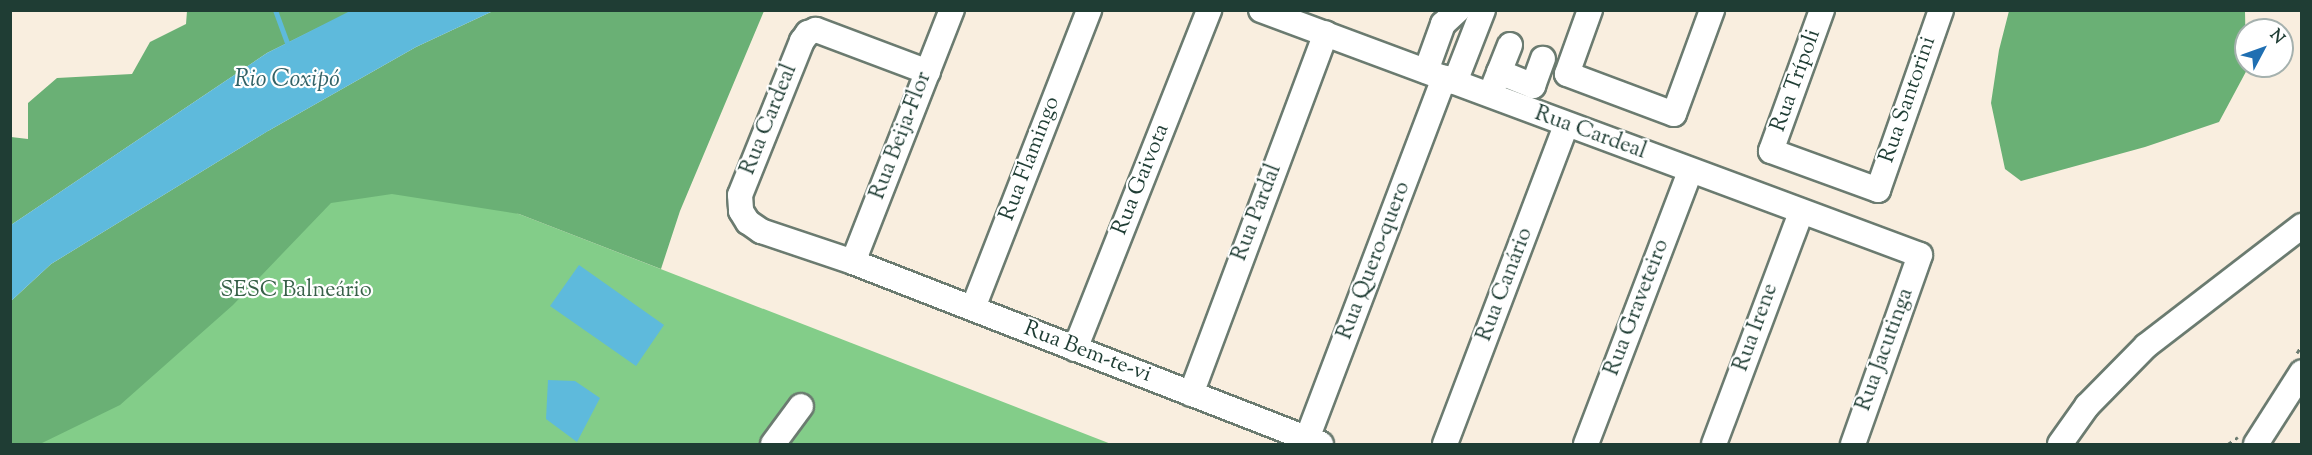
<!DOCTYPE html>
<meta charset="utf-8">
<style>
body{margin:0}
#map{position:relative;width:2312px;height:455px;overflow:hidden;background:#f9eedf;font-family:"Sorts Mill Goudy",serif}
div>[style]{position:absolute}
.green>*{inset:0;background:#83cd89}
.forest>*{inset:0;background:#6ab075}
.water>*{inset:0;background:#5ebadc}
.stream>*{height:5px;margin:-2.5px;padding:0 2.5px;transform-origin:2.5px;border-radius:2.5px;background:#5ebadc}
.path>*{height:3px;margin-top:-1.5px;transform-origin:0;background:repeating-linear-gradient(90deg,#6b7b70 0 4.5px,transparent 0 9px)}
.roads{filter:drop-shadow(2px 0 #6b7b70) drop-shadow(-2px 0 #6b7b70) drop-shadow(0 2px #6b7b70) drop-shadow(0 -2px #6b7b70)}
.minor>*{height:24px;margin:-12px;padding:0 12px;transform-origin:12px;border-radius:12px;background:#fff}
span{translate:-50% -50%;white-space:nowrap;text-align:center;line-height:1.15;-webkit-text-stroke:4.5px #fff;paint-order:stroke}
.street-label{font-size:22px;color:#1f3d34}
.park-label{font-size:22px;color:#386149}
.water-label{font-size:24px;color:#326266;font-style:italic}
.frame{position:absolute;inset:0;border:12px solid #1f3d34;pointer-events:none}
.north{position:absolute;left:2234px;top:18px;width:60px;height:60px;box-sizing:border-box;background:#fff;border:2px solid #a5b1ae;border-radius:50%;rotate:49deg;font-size:16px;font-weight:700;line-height:24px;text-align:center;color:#1f3d34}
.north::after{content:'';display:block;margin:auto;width:21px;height:27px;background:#1f6fb2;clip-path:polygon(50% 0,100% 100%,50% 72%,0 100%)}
</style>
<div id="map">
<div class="green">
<i style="clip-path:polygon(268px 131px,478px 198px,1111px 444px,11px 444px,11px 301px)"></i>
</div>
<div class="forest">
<i style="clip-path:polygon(187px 11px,352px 11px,267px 53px,11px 225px,11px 137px,28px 139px,28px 103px,57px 78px,132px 74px,150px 42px,186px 24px)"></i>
<i style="clip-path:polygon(493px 11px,764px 11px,680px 211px,661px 269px,519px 214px,392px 194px,331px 203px,233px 305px,120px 405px,40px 444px,11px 444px,11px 301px,51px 264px,268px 131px,416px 47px)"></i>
<i style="clip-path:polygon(2009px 11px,2245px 11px,2246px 66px,2249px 66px,2219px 122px,2145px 147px,2021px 181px,2005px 169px,1991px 103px,1999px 50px)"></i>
</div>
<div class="water">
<i style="clip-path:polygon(352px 10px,493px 11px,416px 47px,268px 131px,51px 264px,11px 301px,11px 225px,267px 53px)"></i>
<i style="clip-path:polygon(579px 265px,664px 325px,636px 366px,550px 306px)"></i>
<i style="clip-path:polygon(548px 380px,575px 381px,600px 398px,577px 442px,546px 419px)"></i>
</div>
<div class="stream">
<i style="left:275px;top:10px;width:40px;rotate:69.8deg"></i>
</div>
<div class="path">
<i style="left:2297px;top:353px;width:9px;rotate:-58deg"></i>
<i style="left:2106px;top:444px;width:25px"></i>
<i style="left:2228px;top:444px;width:12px;rotate:-35deg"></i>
</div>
<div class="roads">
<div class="minor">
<i style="left:1261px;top:10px;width:703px;rotate:20.39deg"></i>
<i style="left:1920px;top:255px;width:201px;rotate:109.5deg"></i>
<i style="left:1590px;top:10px;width:68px;rotate:109.8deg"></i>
<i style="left:1567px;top:74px;width:114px;rotate:20.5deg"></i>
<i style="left:1674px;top:114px;width:111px;rotate:-69.9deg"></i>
<i style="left:1822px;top:10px;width:150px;rotate:109.9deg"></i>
<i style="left:1771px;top:151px;width:114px;rotate:20deg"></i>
<i style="left:1878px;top:190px;width:191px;rotate:-70.7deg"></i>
<i style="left:1426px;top:71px;width:50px;rotate:-70.1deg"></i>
<i style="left:1443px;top:24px;width:21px;rotate:-43deg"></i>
<i style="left:928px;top:72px;width:120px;rotate:-159.4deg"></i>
<i style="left:816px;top:30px;width:9px;rotate:159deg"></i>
<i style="left:808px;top:33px;width:10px;rotate:127deg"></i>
<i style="left:802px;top:41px;width:166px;rotate:111.9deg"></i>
<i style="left:740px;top:195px;width:16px;rotate:86deg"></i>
<i style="left:741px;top:211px;width:13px;rotate:58deg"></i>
<i style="left:748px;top:222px;width:16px;rotate:35deg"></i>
<i style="left:761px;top:231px;width:97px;rotate:18.6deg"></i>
<i style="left:853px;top:262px;width:502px;rotate:21.25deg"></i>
<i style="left:1499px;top:72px;width:37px;rotate:22deg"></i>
<i style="left:1533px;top:86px;width:29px;rotate:-70deg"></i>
<i style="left:1455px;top:82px;width:77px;rotate:-68.7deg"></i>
<i style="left:1494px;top:85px;width:43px;rotate:-68.2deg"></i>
<i style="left:853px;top:262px;width:271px;rotate:-68.6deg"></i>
<i style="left:973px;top:308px;width:320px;rotate:-68.7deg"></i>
<i style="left:1075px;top:349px;width:365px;rotate:-68.4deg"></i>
<i style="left:1191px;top:394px;width:385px;rotate:-69.5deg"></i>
<i style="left:773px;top:444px;width:47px;rotate:-53.6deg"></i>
<i style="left:1305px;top:444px;width:392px;rotate:-69.2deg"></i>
<i style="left:1445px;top:444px;width:341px;rotate:-69.2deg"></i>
<i style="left:1586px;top:444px;width:292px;rotate:-69.1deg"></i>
<i style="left:1714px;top:444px;width:248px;rotate:-69.4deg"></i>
<i style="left:2060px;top:444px;width:47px;rotate:-54.6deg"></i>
<i style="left:2087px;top:406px;width:84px;rotate:-45.5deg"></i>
<i style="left:2146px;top:346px;width:197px;rotate:-37.6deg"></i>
<i style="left:2256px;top:444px;width:85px;rotate:-57.4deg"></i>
</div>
</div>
<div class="street-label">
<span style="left:1797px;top:81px;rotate:-70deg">Rua Trípoli</span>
<span style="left:1909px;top:100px;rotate:-71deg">Rua Santorini</span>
<span style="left:770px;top:120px;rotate:-68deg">Rua Cardeal</span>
<span style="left:1590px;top:134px;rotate:20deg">Rua Cardeal</span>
<span style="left:902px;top:136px;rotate:-69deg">Rua Beija-Flor</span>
<span style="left:1031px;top:159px;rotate:-69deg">Rua Flamingo</span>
<span style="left:1142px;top:180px;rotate:-68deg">Rua Gaivota</span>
<span style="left:1258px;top:213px;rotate:-69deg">Rua Pardal</span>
<span style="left:1375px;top:261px;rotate:-69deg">Rua Quero-quero</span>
<span style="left:1506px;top:285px;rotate:-69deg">Rua Canário</span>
<span style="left:1638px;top:308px;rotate:-69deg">Rua Graveteiro</span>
<span style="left:1757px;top:328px;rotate:-70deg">Rua Irene</span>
<span style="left:1886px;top:350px;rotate:-70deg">Rua Jacutinga</span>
<span style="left:1087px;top:353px;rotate:21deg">Rua Bem-te-vi</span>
</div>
<div class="park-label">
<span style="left:296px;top:292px">SESC Balneário</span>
</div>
<div class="water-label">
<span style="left:287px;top:81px">Rio Coxipó</span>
</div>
<div class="frame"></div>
<div class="north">N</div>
</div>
